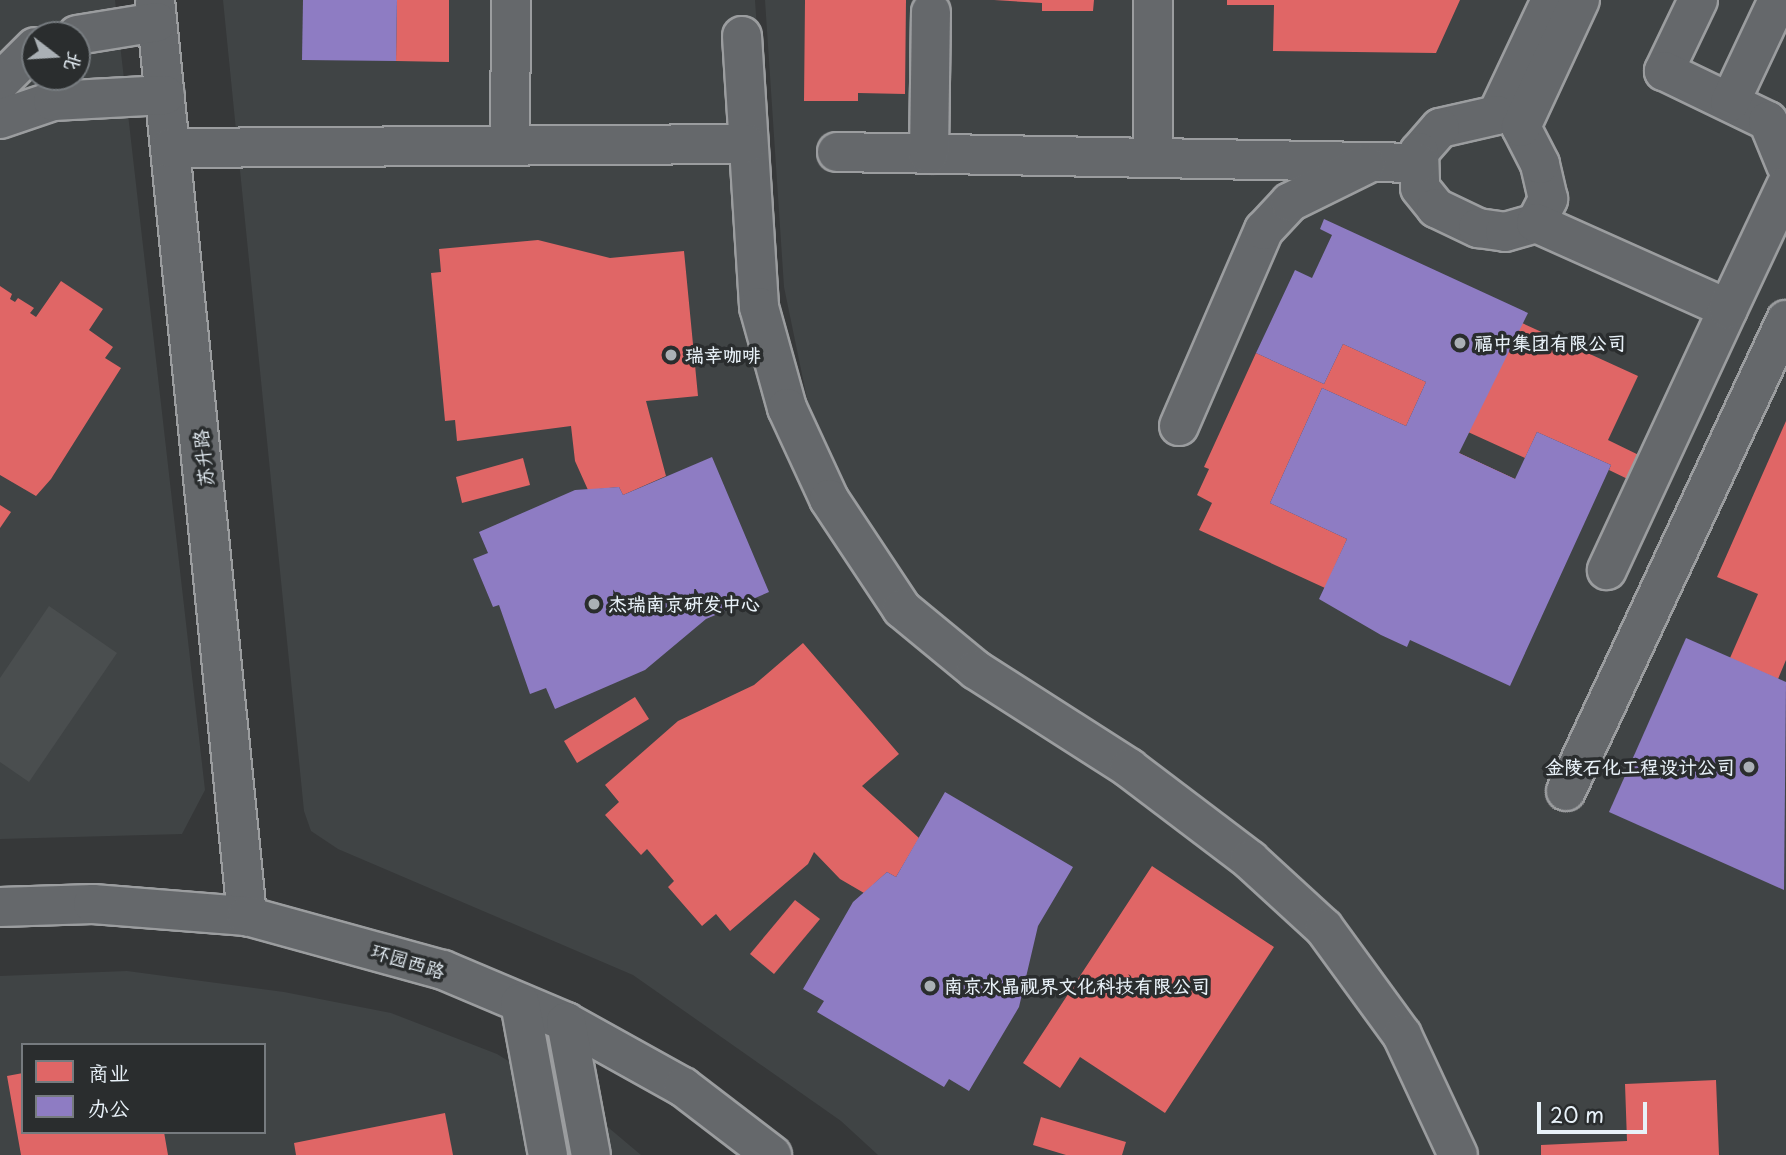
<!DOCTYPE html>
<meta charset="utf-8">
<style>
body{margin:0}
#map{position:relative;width:1786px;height:1155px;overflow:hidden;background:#363839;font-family:"Playpen Sans","LXGW WenKai TC",sans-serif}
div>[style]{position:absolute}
.built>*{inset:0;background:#404445}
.green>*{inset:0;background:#4a4e4f}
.shops>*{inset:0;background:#e06666}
.offices>*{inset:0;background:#8e7cc3}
.roads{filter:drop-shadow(2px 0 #9b9d9f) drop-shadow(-2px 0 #9b9d9f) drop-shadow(0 2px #9b9d9f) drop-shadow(0 -2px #9b9d9f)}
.minor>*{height:38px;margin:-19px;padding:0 19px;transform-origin:19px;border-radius:19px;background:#65686b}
.dots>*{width:19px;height:19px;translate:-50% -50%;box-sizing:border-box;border:4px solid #2a2d2e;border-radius:50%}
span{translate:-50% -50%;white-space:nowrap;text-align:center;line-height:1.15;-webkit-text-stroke:7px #2a2d2e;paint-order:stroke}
.poi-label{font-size:19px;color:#e8f1f8;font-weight:700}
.left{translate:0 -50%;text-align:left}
.right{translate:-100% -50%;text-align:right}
.street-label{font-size:19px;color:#e8f1f8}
.legend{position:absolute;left:21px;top:1043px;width:245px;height:91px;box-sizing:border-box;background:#2a2d2e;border:2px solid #767b7f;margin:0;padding:9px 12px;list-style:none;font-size:21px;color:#e8f1f8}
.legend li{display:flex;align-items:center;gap:14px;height:35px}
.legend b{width:35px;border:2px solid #767b7f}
.north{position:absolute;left:21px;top:21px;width:70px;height:70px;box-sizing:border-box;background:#2a2d2e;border:2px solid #767b7f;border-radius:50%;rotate:107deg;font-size:19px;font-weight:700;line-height:28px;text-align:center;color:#e8f1f8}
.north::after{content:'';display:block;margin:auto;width:24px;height:32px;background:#aab0b5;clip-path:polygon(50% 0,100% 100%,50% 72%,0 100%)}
.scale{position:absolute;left:1537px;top:1102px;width:110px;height:32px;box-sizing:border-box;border:4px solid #e8f1f8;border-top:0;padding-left:9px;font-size:21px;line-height:24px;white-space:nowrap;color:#e8f1f8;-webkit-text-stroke:5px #2a2d2e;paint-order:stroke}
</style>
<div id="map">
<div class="built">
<i style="clip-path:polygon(evenodd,0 0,115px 0,205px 790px,182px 834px,0 839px,0 0,35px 35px,77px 35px,77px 77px,35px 77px,35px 35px)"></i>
<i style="clip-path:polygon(223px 0,755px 0,776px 315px,816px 454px,919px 608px,1262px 861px,1463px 1155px,878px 1155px,841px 1121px,633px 975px,338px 849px,311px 831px,304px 811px)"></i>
<i style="clip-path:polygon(765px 0,1786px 0,1786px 1155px,1467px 1155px,1378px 975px,1050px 704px,917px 602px,847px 498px,812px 423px,784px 287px)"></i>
<i style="clip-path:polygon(evenodd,127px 971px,284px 992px,391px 1013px,497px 1054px,584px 1107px,641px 1155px,0 1155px,0 976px,127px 971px,23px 1045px,264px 1045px,264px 1132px,23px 1132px,23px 1045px)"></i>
</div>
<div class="green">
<i style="clip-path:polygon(49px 606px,117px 653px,29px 782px,0 762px,0 678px)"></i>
</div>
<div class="shops">
<i style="clip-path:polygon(397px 0,449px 0,449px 62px,396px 61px)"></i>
<i style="clip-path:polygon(805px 0,906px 0,905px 94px,858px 93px,858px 101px,804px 101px)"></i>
<i style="clip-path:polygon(994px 0,1094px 0,1093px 11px,1042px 11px,1042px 3px)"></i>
<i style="clip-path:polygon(1227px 0,1460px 0,1436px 53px,1273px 51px,1274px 5px,1227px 5px)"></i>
<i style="clip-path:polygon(538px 240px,610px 258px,684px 251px,698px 396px,646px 401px,666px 476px,623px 495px,619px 487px,588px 490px,575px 461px,571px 426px,457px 441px,455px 420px,445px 421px,431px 273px,441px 272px,439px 249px)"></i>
<i style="clip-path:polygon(61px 281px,103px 309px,89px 330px,113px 347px,105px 358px,121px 368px,51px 479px,36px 496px,0 475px,0 286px,12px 294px,10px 299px,15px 302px,18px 298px,34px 308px,30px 313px,36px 317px)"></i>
<i style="clip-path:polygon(1522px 323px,1638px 376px,1608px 440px,1649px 460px,1638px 484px,1609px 470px,1611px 465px,1537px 432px,1525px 458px,1468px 432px)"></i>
<i style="clip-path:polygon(1343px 344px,1426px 382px,1406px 426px,1322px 388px,1270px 503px,1347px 539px,1325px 588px,1199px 530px,1212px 503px,1197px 495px,1209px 469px,1204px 467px,1256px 353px,1324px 384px)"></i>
<i style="clip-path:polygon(1786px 421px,1786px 660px,1778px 679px,1730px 658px,1758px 594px,1717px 577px)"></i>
<i style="clip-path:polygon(1459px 453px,1515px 479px,1459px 603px,1402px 577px)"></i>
<i style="clip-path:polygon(523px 458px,530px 485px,462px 503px,456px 477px)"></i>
<i style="clip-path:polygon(0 505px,11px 512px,0 528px)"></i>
<i style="clip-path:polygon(803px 643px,899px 754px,862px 786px,919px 838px,896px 877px,887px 872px,864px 893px,840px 879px,814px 852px,808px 864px,730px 931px,716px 914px,702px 926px,668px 887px,674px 881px,647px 849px,641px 855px,605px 815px,619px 802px,605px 785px,678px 721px,754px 685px)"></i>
<i style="clip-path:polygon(635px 697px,649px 719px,577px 763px,564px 741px)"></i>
<i style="clip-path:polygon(1152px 866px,1274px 947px,1165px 1113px,1080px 1057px,1060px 1088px,1023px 1063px)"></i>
<i style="clip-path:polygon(795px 900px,820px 919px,774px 974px,750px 954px)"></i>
<i style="clip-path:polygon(23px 1073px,23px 1132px,164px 1132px,168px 1155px,21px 1155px,7px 1076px)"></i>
<i style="clip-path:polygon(1716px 1080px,1719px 1155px,1541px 1155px,1541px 1145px,1627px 1141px,1625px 1084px)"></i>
<i style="clip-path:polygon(445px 1113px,453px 1155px,296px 1155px,294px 1143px)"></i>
<i style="clip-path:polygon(1041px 1117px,1126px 1142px,1122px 1155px,1066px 1155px,1033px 1145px)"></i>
</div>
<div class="offices">
<i style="clip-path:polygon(303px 0,397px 0,396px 61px,302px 60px)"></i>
<i style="clip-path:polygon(1324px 219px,1528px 313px,1459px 453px,1515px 479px,1537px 432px,1611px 465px,1510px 686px,1410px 640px,1407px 647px,1381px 635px,1319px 599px,1347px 539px,1270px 503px,1322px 388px,1406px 426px,1426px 382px,1343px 344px,1324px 384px,1256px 353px,1295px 270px,1312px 278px,1332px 235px,1320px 229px)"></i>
<i style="clip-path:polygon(712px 457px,769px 592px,706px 619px,645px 670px,555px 709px,546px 688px,530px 694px,499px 605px,493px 607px,473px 559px,488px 553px,479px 532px,575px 490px,619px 487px,623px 495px)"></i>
<i style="clip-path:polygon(1686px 638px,1786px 682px,1784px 890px,1609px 812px)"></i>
<i style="clip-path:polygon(945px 792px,1073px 867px,1038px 926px,1019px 1007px,969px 1091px,949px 1079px,944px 1087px,817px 1012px,824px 1001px,803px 989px,853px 902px,887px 872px,896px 877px)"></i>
</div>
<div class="roads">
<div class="minor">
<i style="left:155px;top:0;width:921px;rotate:84.26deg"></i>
<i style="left:1551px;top:0;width:127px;rotate:115.2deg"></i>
<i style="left:1497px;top:115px;width:58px;rotate:167.2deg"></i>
<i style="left:1440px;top:128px;width:32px;rotate:131deg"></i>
<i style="left:1419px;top:152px;width:36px;rotate:88deg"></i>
<i style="left:1420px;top:188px;width:26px;rotate:51deg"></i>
<i style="left:1436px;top:208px;width:47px;rotate:25.5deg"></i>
<i style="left:1478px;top:228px;width:27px;rotate:8deg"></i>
<i style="left:1505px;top:232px;width:32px;rotate:-16deg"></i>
<i style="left:1536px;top:223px;width:27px;rotate:-63deg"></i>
<i style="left:1548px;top:199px;width:36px;rotate:-103deg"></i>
<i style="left:1540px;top:164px;width:42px;rotate:-117.2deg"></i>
<i style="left:1521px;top:127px;width:140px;rotate:-65.1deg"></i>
<i style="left:1698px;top:0;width:79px;rotate:115.6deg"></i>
<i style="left:1664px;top:71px;width:115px;rotate:25.7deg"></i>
<i style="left:1768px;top:121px;width:48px;rotate:67.8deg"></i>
<i style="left:77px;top:35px;width:81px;rotate:-9.2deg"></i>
<i style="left:742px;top:36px;width:272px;rotate:86.4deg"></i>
<i style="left:759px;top:307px;width:105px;rotate:74.5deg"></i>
<i style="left:787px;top:408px;width:100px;rotate:65.2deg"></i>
<i style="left:829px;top:499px;width:132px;rotate:56.4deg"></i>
<i style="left:902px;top:609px;width:96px;rotate:39.5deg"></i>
<i style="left:976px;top:670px;width:182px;rotate:32.6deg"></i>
<i style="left:1129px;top:768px;width:152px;rotate:37.2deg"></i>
<i style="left:1250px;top:860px;width:100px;rotate:42.6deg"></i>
<i style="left:1324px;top:928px;width:132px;rotate:53.9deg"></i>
<i style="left:1402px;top:1035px;width:132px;rotate:65deg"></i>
<i style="left:0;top:82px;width:49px;rotate:-45deg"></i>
<i style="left:1730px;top:102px;width:113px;rotate:-64.8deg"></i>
<i style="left:0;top:119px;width:56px;rotate:-18.8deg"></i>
<i style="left:53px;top:101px;width:112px;rotate:-3.1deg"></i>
<i style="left:510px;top:146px;width:146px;rotate:-89.6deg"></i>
<i style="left:170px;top:148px;width:576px;rotate:-0.4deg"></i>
<i style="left:837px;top:152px;width:582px;rotate:1.08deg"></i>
<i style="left:929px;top:154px;width:142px;rotate:-89.2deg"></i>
<i style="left:1153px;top:158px;width:158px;rotate:-90deg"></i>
<i style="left:1536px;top:223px;width:210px;rotate:24.1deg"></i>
<i style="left:1728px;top:309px;width:288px;rotate:114.9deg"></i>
<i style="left:1728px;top:309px;width:136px;rotate:-64.8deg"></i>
<i style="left:1179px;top:426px;width:214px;rotate:-66.6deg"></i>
<i style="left:1264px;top:230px;width:38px;rotate:-47deg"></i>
<i style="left:1290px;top:202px;width:84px;rotate:-26.3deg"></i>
<i style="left:1566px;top:791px;width:520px;rotate:-64.96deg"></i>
<i style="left:0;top:907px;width:93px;rotate:-1.8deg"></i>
<i style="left:93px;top:904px;width:154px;rotate:4.5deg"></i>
<i style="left:247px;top:916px;width:203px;rotate:15.4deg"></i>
<i style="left:443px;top:970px;width:134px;rotate:22.9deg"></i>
<i style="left:566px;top:1022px;width:134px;rotate:29.1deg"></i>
<i style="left:683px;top:1087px;width:112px;rotate:37.4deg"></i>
<i style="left:520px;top:1003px;width:155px;rotate:79.6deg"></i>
<i style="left:566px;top:1022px;width:135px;rotate:79.4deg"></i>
</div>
</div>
<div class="dots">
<i style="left:1460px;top:343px;background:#aab0b5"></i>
<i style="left:671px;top:355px;background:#aab0b5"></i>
<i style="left:594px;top:604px;background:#aab0b5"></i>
<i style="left:1749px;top:767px;background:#aab0b5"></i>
<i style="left:930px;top:986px;background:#aab0b5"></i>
</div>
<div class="poi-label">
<span class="left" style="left:1474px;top:343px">福中集团有限公司</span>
<span class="left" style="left:685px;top:355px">瑞幸咖啡</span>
<span class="left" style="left:608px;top:604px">杰瑞南京研发中心</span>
<span class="right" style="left:1735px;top:767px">金陵石化工程设计公司</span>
<span class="left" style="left:944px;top:986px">南京水晶视界文化科技有限公司</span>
</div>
<div class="street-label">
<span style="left:203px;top:458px;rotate:-96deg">苏升路</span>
<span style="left:408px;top:961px;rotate:17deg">环园西路</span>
</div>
<ul class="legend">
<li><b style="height:19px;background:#e06666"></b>商业</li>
<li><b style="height:19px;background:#8e7cc3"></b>办公</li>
</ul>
<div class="north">北</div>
<div class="scale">20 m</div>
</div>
